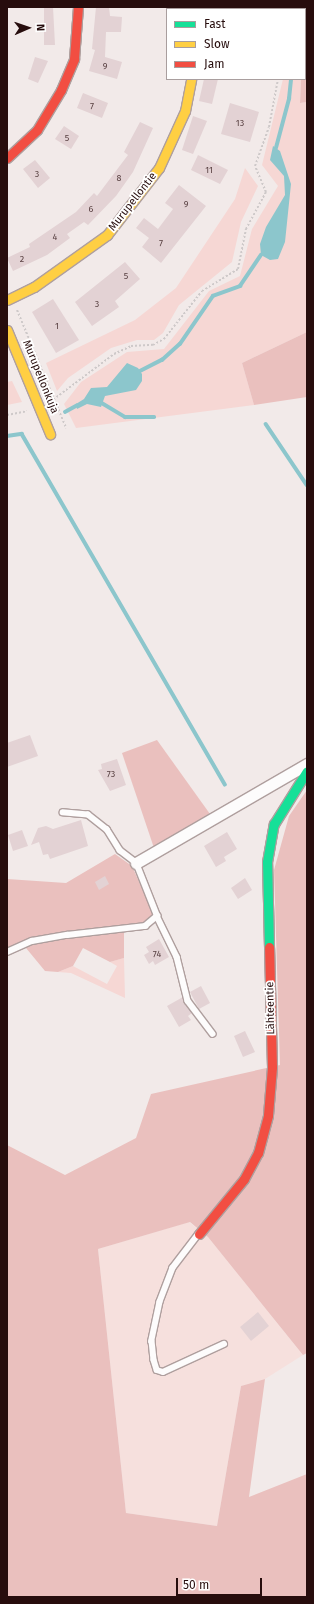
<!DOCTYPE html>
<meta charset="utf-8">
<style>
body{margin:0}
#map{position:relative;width:314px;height:1604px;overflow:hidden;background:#f2eae9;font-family:"Fira Sans",sans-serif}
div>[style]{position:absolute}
.built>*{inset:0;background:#f6e0dd}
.green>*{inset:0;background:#f6d7d4}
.forest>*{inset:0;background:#eac0be}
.water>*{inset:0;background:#8cc6cc}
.stream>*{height:3.5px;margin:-1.75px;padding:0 1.75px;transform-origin:1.75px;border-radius:1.75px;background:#8cc6cc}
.building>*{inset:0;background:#e3d2d4}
.path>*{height:2px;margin-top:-1px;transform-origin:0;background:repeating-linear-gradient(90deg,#cec9c9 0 2px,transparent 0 4px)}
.roads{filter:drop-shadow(1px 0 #af9f9e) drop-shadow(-1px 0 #af9f9e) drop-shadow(0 1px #af9f9e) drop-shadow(0 -1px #af9f9e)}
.lane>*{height:5.5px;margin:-2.75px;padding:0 2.75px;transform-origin:2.75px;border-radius:2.75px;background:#fdfcfc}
.street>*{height:11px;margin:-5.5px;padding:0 5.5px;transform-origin:5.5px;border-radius:5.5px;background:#fdfcfc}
.fast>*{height:9px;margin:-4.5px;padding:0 4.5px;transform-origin:4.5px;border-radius:4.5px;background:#16e098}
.slow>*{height:9px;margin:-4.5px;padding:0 4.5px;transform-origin:4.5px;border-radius:4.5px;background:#ffcf43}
.jam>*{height:9px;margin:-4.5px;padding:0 4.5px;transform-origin:4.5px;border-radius:4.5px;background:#f24e42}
span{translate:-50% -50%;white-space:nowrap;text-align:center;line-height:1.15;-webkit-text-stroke:3.5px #fff;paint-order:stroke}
.number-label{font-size:9px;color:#573f40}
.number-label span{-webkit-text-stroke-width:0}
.street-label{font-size:11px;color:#270d0d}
.frame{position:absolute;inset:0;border:8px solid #270d0d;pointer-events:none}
.legend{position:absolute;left:166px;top:8px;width:140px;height:72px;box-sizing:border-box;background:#fff;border:1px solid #a99e9e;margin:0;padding:5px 7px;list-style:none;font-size:12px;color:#270d0d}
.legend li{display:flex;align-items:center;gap:8px;height:20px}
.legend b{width:20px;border:1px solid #a99e9e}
.north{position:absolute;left:8px;top:8px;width:40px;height:40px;-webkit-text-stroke:3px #fff;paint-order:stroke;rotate:88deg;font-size:11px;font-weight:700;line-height:16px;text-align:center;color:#270d0d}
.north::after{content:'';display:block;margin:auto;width:14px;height:18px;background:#270d0d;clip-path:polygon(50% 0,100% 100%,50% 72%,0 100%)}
.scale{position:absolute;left:176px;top:1578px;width:86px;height:18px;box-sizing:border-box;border:2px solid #270d0d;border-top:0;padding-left:5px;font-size:12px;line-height:14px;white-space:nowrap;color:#270d0d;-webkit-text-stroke:3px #fff;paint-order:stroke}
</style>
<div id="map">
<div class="built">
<i style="clip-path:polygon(189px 1222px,208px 1237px,303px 1355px,265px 1379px,241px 1386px,217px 1526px,126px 1513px,98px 1249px)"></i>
</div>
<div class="green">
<i style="clip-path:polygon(283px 79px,301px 79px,300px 103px,307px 102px,307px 332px,242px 363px,254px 405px,76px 428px,64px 404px,81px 382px,127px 352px,164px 349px,209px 291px,240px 276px,252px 229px,278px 186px,262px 165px)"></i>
<i style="clip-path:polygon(245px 168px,258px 186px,241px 222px,232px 262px,179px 305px,163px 333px,154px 340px,137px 340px,111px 348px,68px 378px,57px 391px,46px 363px,135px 320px,176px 288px,235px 199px)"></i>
<i style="clip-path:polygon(12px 381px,22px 402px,7px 405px,7px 382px)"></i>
<i style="clip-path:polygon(124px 958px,125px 998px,71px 973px,58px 972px,73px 966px,107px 984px,117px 966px,110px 962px)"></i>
</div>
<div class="forest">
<i style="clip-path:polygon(306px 7px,307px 102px,300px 103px,301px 79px,305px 79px)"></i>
<i style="clip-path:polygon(307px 332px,307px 397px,254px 405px,242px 363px)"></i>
<i style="clip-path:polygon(157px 740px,210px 814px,154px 848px,122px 753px)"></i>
<i style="clip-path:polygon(307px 790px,307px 1353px,303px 1355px,208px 1237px,190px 1222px,98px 1249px,126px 1513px,217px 1526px,241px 1386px,265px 1379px,249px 1497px,307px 1474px,307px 1597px,7px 1597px,7px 1145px,65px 1175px,136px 1138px,151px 1094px,280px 1065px,274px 870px,289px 816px)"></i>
<i style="clip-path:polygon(115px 854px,132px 866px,154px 915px,143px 923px,124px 927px,124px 958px,110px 962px,83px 948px,73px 966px,58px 972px,45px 971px,26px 948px,31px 938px,7px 948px,7px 879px,66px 883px)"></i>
</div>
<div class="water">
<i style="clip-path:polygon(273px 146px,280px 151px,291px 184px,285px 242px,278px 259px,270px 260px,261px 255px,260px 244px,266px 227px,285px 195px,284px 176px,270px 160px)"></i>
<i style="clip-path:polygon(127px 363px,138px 368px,142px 374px,142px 381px,136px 390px,105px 396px,101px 407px,87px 404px,77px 409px,76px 404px,84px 399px,91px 388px,107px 387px)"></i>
</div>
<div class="stream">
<i style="left:294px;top:7px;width:2px;rotate:90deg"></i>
<i style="left:276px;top:148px;width:51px;rotate:-75.1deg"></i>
<i style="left:289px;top:99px;width:20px;rotate:-84deg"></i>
<i style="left:140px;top:371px;width:25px;rotate:-27deg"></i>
<i style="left:162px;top:360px;width:24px;rotate:-42deg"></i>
<i style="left:180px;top:344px;width:58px;rotate:-55.5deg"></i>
<i style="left:213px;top:296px;width:29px;rotate:-20deg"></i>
<i style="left:240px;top:286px;width:37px;rotate:-56deg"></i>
<i style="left:102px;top:403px;width:27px;rotate:31deg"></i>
<i style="left:125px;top:417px;width:29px"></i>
<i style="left:65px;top:412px;width:13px;rotate:-29deg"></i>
<i style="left:266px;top:424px;width:73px;rotate:56.1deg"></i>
<i style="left:7px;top:436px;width:15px;rotate:-8deg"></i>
<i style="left:22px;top:434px;width:405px;rotate:59.9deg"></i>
</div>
<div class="building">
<i style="clip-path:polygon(44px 7px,53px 7px,55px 45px,44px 45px)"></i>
<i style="clip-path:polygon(96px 7px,109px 7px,110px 16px,122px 17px,121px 32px,106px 32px,105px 57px,122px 62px,117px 79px,89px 71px,95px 50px,92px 49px)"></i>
<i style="clip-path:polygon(35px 57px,48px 61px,38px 83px,28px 79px)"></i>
<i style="clip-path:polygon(204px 79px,218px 79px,212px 104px,199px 101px)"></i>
<i style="clip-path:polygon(83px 93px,108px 103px,102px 118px,77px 108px)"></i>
<i style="clip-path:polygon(230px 103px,259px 112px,250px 142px,221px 134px)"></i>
<i style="clip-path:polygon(193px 116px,207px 121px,193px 154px,182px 150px)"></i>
<i style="clip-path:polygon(140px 122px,153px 128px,133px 172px,116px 196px,88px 225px,84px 222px,67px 234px,70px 238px,47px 255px,13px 271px,7px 258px,30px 247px,29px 244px,76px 212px,94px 193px,97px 196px,128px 155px,124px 152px)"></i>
<i style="clip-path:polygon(64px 126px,79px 136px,71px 149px,55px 139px)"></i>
<i style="clip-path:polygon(198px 155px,228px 170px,220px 184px,191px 170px)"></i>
<i style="clip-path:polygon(35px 160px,50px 178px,38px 188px,23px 169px)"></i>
<i style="clip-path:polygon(179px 185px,206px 206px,161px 263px,142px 247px,149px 238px,136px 228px,144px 218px,158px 229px,173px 209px,165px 203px)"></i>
<i style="clip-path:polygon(125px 262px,140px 279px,115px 301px,119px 307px,92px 326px,75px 302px)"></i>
<i style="clip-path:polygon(53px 299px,79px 340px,56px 353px,32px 312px)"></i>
<i style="clip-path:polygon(30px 735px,38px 756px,7px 767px,7px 743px)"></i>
<i style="clip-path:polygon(117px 759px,126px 785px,110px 791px,98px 770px,102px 769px,101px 764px)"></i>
<i style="clip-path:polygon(81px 820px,88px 846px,50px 859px,48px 854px,43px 855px,39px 842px,31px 845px,38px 828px,46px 826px,53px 829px)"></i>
<i style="clip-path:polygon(22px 830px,28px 846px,13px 851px,8px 835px)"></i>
<i style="clip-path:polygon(227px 832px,237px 849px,224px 857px,226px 861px,216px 867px,204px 846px)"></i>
<i style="clip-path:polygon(105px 876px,109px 884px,99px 890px,95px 882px)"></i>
<i style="clip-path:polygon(245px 878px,252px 890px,238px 899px,231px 888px)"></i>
<i style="clip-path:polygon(159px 939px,169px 957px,155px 965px,153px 961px,149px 964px,144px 955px,149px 952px,146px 947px)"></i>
<i style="clip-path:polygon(201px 986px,210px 1003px,199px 1009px,190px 992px)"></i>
<i style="clip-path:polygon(183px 997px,192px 1013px,188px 1016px,191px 1020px,179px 1027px,167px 1006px)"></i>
<i style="clip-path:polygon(245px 1031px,255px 1052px,243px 1057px,234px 1036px)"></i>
<i style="clip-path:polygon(258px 1312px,269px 1326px,251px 1341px,240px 1327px)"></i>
</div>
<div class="path">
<i style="left:281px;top:7px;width:2px;rotate:90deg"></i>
<i style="left:17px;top:310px;width:128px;rotate:67.4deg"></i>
<i style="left:50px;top:402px;width:80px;rotate:-36.9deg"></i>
<i style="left:114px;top:354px;width:19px;rotate:-25deg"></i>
<i style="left:131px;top:346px;width:22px;rotate:-3deg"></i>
<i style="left:153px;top:345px;width:13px;rotate:-29deg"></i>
<i style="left:164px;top:339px;width:61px;rotate:-51.6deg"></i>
<i style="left:202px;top:291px;width:42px;rotate:-31.4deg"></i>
<i style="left:238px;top:269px;width:41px;rotate:-78.7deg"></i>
<i style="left:246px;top:229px;width:42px;rotate:-61.6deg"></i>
<i style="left:266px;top:192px;width:28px;rotate:-113deg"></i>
<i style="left:255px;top:166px;width:41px;rotate:-70.3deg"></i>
<i style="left:269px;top:127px;width:49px;rotate:-79.4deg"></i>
<i style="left:7px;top:415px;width:20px;rotate:-11deg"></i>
</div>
<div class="roads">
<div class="lane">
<i style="left:157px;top:916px;width:46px;rotate:64deg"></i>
<i style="left:177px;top:957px;width:45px;rotate:76deg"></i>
<i style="left:188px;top:1001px;width:41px;rotate:52.9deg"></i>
<i style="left:7px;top:952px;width:27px;rotate:-24deg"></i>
<i style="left:32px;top:941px;width:36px;rotate:-10deg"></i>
<i style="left:67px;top:935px;width:79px;rotate:-6.6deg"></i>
<i style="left:145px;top:926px;width:16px;rotate:-40deg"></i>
<i style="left:157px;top:916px;width:57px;rotate:-111.6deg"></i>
<i style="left:136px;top:863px;width:20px;rotate:-143deg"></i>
<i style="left:120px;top:851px;width:25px;rotate:-122deg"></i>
<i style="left:107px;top:830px;width:24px;rotate:-142deg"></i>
<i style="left:88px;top:815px;width:25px;rotate:-175deg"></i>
<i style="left:199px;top:1234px;width:43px;rotate:127.4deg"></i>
<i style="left:173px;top:1268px;width:36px;rotate:111deg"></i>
<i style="left:160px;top:1302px;width:40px;rotate:102deg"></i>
<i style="left:152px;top:1341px;width:19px;rotate:84deg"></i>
<i style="left:154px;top:1360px;width:10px;rotate:73deg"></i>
<i style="left:157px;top:1370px;width:6px;rotate:18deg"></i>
<i style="left:163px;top:1372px;width:67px;rotate:-24.7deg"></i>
</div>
<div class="street">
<i style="left:198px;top:7px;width:2px;rotate:90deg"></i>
<i style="left:136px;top:863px;width:198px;rotate:-30.1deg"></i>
</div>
<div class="fast">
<i style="left:269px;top:947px;width:85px;rotate:-91.3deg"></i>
<i style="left:267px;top:862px;width:39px;rotate:-80deg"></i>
<i style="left:274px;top:824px;width:62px;rotate:-58.1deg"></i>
</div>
<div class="slow">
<i style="left:7px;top:300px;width:30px;rotate:-26deg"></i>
<i style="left:34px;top:287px;width:90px;rotate:-35.5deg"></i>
<i style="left:107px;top:235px;width:85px;rotate:-52.2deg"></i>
<i style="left:159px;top:168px;width:63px;rotate:-65.5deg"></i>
<i style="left:185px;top:111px;width:33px;rotate:-79deg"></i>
<i style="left:7px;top:330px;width:113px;rotate:67.5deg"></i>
</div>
<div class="jam">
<i style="left:7px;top:158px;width:41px;rotate:-43deg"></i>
<i style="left:37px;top:130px;width:47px;rotate:-59deg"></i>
<i style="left:61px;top:90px;width:34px;rotate:-67deg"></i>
<i style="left:74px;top:59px;width:52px;rotate:-85.6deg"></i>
<i style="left:199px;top:1234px;width:71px;rotate:-50.7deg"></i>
<i style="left:244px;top:1179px;width:30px;rotate:-62deg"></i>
<i style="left:258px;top:1153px;width:39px;rotate:-75deg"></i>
<i style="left:268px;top:1115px;width:48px;rotate:-85.2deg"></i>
<i style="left:272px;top:1067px;width:120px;rotate:-91.4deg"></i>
</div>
</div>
<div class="number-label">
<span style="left:105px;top:66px">9</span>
<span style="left:92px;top:106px">7</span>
<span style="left:240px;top:123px">13</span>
<span style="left:67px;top:138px">5</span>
<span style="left:209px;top:170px">11</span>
<span style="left:37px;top:174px">3</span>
<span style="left:119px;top:178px">8</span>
<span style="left:186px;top:204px">9</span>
<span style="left:91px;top:209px">6</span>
<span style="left:55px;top:237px">4</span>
<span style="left:161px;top:243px">7</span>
<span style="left:22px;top:259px">2</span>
<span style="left:126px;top:276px">5</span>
<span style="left:97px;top:304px">3</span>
<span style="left:57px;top:326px">1</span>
<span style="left:111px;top:774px">73</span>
<span style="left:157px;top:954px">74</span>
</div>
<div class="street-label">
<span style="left:133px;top:202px;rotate:-52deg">Murupellontie</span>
<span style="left:40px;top:377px;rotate:68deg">Murupellonkuja</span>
<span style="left:271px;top:1008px;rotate:-91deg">Lähteentie</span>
</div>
<div class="frame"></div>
<ul class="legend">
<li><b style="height:5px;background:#16e098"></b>Fast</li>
<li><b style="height:5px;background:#ffcf43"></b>Slow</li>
<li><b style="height:5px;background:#f24e42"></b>Jam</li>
</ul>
<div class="north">N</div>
<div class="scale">50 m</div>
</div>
